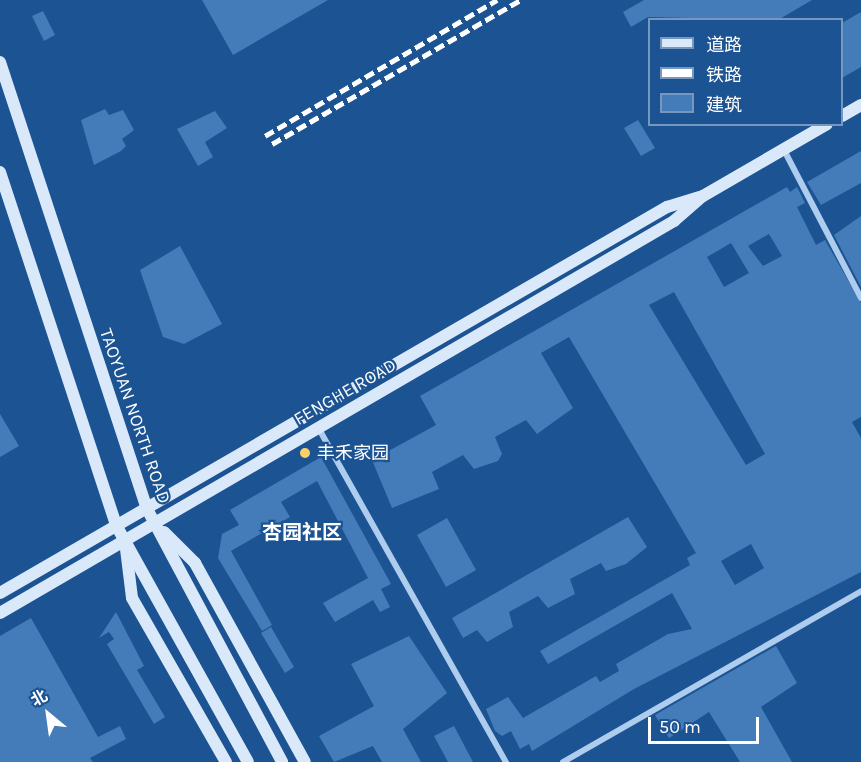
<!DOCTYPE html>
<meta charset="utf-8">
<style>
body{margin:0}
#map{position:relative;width:861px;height:762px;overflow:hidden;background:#1c5392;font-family:Karla,"Noto Sans SC",sans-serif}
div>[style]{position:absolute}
.building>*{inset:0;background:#447cb9}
.street>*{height:6px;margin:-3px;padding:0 3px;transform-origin:3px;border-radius:3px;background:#adccee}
.secondary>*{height:12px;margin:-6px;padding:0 6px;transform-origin:6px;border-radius:6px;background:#dae9fa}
.rail>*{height:4.5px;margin-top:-2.25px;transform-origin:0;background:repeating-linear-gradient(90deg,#fff 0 10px,transparent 0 14.5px)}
.dots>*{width:16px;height:16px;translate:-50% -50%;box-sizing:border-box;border:3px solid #1c5392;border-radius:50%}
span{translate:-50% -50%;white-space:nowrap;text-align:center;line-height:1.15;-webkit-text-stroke:4.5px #1c5392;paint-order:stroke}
.street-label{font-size:18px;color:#fff}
.poi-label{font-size:18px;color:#fff}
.left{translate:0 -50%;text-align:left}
.neighbourhood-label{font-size:20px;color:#fff;font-weight:700}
.legend{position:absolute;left:648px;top:18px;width:195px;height:108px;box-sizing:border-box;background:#1c5392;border:2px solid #7798be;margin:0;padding:8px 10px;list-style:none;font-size:18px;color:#fff}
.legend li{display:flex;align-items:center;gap:12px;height:30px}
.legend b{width:30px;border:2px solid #7798be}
.north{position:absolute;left:18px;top:684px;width:60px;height:60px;-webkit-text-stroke:4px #1c5392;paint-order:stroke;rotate:331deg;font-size:16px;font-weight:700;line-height:24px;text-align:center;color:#fff}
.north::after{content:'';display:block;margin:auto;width:21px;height:27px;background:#fff;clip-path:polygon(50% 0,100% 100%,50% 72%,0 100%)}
.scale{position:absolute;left:648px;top:717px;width:111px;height:27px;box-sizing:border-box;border:3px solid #fff;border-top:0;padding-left:8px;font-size:18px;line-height:21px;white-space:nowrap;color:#fff;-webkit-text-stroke:4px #1c5392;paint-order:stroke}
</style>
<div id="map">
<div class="building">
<i style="clip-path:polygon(202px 0,328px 0,233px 55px)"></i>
<i style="clip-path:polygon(644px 0,812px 0,778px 20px,648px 17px,631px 27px,623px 12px)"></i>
<i style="clip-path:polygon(43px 11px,55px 35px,44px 41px,32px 16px)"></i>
<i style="clip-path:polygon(861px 12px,861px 67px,842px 78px,842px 23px)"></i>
<i style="clip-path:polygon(105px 109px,109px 115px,123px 110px,134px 130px,122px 139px,126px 146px,121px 151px,94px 165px,81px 120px)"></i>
<i style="clip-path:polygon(215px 111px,227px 128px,205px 142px,213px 157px,198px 166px,177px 129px)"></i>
<i style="clip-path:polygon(638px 120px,655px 148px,641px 156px,624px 128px)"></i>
<i style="clip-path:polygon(861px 151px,861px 183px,821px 205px,807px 182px)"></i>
<i style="clip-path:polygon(evenodd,787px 187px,790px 192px,797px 187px,805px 203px,797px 207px,816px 245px,825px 240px,861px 303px,861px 417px,852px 422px,861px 438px,861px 572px,634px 689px,532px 751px,529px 744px,520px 749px,511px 731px,502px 736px,495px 731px,486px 709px,508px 697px,523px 718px,596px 676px,600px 682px,619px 671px,616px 664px,668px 634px,692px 629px,672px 593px,548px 664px,540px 651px,690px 565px,687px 558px,696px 553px,569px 337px,541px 353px,573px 408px,537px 434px,526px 420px,495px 437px,502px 454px,498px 461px,474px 469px,463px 455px,432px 472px,439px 489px,392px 508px,372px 460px,436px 425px,420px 396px,787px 187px,769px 234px,782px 256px,763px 266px,748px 246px,769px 234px,787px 187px,731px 243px,749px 273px,724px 287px,707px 257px,731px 243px,787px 187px,674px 292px,765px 454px,746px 465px,649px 305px,674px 292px,787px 187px,751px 544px,764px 568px,735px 585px,721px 561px,751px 544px)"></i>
<i style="clip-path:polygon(861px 216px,861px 287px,834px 235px)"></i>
<i style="clip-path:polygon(180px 246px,222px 324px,184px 344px,163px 337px,140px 270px)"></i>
<i style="clip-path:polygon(0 414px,19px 446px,0 457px)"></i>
<i style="clip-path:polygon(321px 457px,391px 584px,381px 589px,390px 607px,380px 612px,373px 600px,335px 622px,323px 603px,368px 578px,317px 481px,281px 502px,290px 517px,231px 551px,272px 625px,262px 631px,218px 558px,222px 534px,239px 525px,230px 510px)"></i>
<i style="clip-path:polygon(628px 517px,647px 547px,626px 564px,606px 571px,601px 563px,570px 579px,575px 594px,548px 608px,538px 596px,509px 612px,513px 627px,487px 642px,477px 630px,463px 638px,452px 618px)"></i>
<i style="clip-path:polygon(447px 518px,476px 570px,446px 587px,417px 535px)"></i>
<i style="clip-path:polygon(116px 612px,144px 666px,137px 670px,165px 717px,154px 724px,107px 644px,114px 639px,109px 632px,99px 638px)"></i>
<i style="clip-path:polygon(31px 618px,98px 737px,120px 726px,126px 739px,90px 758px,93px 762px,0 762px,0 636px)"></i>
<i style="clip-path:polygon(271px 627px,294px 667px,285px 673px,261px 633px)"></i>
<i style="clip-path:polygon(409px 636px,447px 693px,403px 729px,421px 762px,382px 762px,373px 746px,334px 762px,319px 736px,374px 706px,351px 664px)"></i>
<i style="clip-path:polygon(776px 646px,797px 683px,761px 707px,792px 762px,740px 762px,709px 712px,669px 738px,655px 715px)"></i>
<i style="clip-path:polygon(454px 726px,473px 762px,448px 762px,434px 736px)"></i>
</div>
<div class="street">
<i style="left:784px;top:150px;width:167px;rotate:62.5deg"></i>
<i style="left:319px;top:429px;width:382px;rotate:60.7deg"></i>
<i style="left:563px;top:762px;width:344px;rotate:-29.8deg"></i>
</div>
<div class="secondary">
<i style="left:0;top:62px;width:468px;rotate:71.8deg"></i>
<i style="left:146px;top:507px;width:289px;rotate:61.9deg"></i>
<i style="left:842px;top:116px;width:22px;rotate:-30deg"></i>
<i style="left:0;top:172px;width:372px;rotate:71.8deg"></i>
<i style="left:116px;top:525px;width:271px;rotate:60.9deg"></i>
<i style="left:164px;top:532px;width:44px;rotate:45deg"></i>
<i style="left:195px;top:563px;width:227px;rotate:61.1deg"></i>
<i style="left:126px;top:549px;width:49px;rotate:83deg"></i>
<i style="left:132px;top:598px;width:189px;rotate:60.2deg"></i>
<i style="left:0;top:593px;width:771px;rotate:-30.06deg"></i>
<i style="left:667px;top:207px;width:34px;rotate:-17deg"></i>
<i style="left:0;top:613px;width:780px;rotate:-30.18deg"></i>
<i style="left:674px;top:221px;width:38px;rotate:-41deg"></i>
<i style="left:703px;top:196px;width:143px;rotate:-30.1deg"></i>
</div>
<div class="rail">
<i style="left:265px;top:136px;width:269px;rotate:-30.4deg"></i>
<i style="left:272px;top:144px;width:287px;rotate:-30.1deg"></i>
</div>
<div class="dots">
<i style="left:305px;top:453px;background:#fed06b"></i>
</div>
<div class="street-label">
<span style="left:345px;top:392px;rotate:-30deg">FENGHE ROAD</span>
<span style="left:135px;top:416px;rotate:71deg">TAOYUAN NORTH ROAD</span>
</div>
<div class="poi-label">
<span class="left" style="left:317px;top:453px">丰禾家园</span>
</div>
<div class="neighbourhood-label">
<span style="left:302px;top:532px">杏园社区</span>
</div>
<ul class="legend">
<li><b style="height:8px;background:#dae9fa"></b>道路</li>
<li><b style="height:8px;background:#fff"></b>铁路</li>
<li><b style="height:16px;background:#447cb9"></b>建筑</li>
</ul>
<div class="north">北</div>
<div class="scale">50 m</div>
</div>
